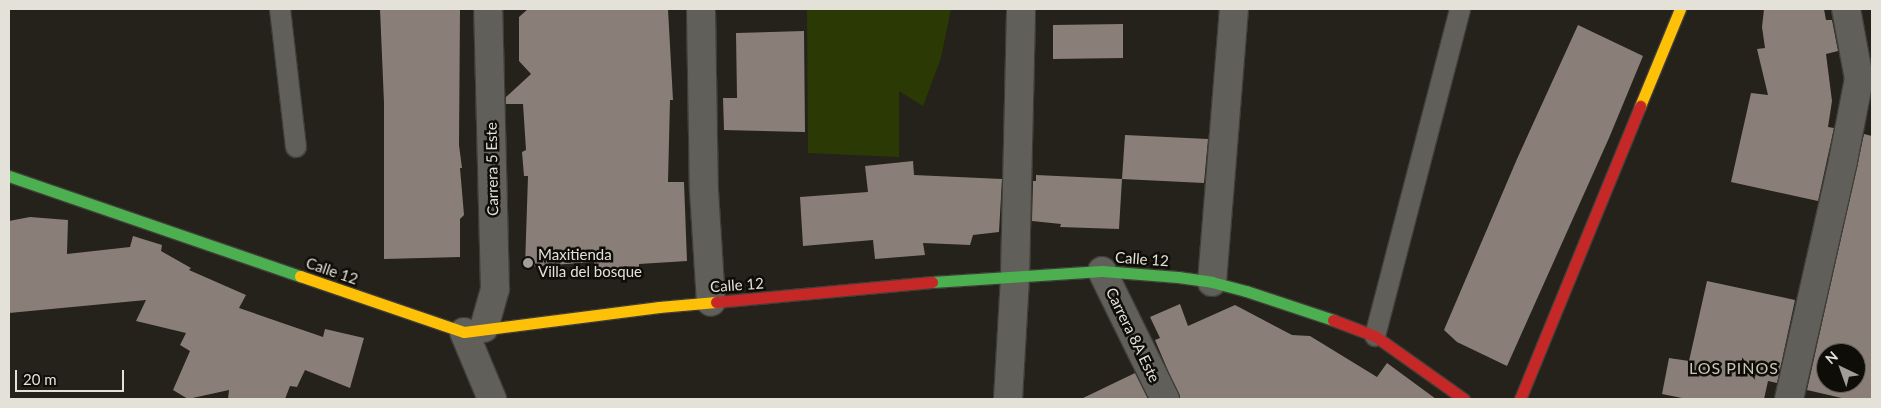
<!DOCTYPE html>
<style>
body{margin:0}
#map{position:relative;width:1881px;height:408px;overflow:hidden;background:#24221a;font-family:Lato,sans-serif}
div>[style]{position:absolute}
.green>*{inset:0;background:#2b3904}
.building>*{inset:0;background:#8a7e79}
.roads{filter:drop-shadow(1px 0 #403e38) drop-shadow(-1px 0 #403e38) drop-shadow(0 1px #403e38) drop-shadow(0 -1px #403e38)}
.lane>*{height:20px;margin:-10px;padding:0 10px;transform-origin:10px;border-radius:10px;background:#615f5a}
.street>*{height:28px;margin:-14px;padding:0 14px;transform-origin:14px;border-radius:14px;background:#615f5a}
.fast>*{height:11px;margin:-5.5px;padding:0 5.5px;transform-origin:5.5px;border-radius:5.5px;background:#4caf50}
.slow>*{height:11px;margin:-5.5px;padding:0 5.5px;transform-origin:5.5px;border-radius:5.5px;background:#ffc107}
.jam>*{height:11px;margin:-5.5px;padding:0 5.5px;transform-origin:5.5px;border-radius:5.5px;background:#c62828}
.dots>*{width:14px;height:14px;translate:-50% -50%;box-sizing:border-box;border:2px solid #0f0d07;border-radius:50%}
span{translate:-50% -50%;white-space:nowrap;text-align:center;line-height:1.15;-webkit-text-stroke:5px #0f0d07;paint-order:stroke}
.street-label{font-size:15px;color:#e3e1d8}
.poi-label{font-size:15px;color:#e3e1d8}
.left{translate:0 -50%;text-align:left}
.neighbourhood-label{font-size:16px;color:#ccc6b5;letter-spacing:1px}
.frame{position:absolute;inset:0;border:10px solid #e3e1d8;pointer-events:none}
.north{position:absolute;left:1816px;top:343px;width:50px;height:50px;box-sizing:border-box;background:#0f0d07;border:1px solid #64625b;border-radius:50%;rotate:318deg;font-size:14px;font-weight:700;line-height:20px;text-align:center;color:#e3e1d8}
.north::after{content:'';display:block;margin:auto;width:18px;height:22px;background:#a09e96;clip-path:polygon(50% 0,100% 100%,50% 72%,0 100%)}
.scale{position:absolute;left:15px;top:370px;width:109px;height:22px;box-sizing:border-box;border:2px solid #e3e1d8;border-top:0;padding-left:6px;font-size:15px;line-height:18px;white-space:nowrap;color:#e3e1d8;-webkit-text-stroke:4px #0f0d07;paint-order:stroke}
</style>
<div id="map">
<div class="green">
<i style="clip-path:polygon(807px 9px,951px 9px,941px 58px,923px 106px,899px 91px,899px 157px,808px 153px)"></i>
</div>
<div class="building">
<i style="clip-path:polygon(380px 9px,460px 9px,459px 145px,462px 168px,460px 168px,464px 215px,460px 219px,460px 257px,384px 259px,384px 103px)"></i>
<i style="clip-path:polygon(528px 9px,668px 9px,673px 100px,670px 100px,668px 182px,684px 182px,687px 261px,639px 264px,639px 273px,594px 277px,594px 262px,525px 267px,528px 176px,524px 176px,522px 152px,526px 150px,523px 104px,506px 104px,506px 97px,531px 74px,519px 61px,519px 17px)"></i>
<i style="clip-path:polygon(1764px 9px,1824px 9px,1826px 20px,1832px 20px,1838px 51px,1826px 54px,1832px 101px,1828px 127px,1834px 128px,1818px 201px,1731px 182px,1751px 93px,1768px 95px,1757px 49px,1765px 48px,1762px 27px)"></i>
<i style="clip-path:polygon(1123px 24px,1123px 58px,1053px 59px,1053px 25px)"></i>
<i style="clip-path:polygon(1578px 25px,1643px 56px,1609px 138px,1507px 366px,1457px 342px,1444px 330px,1517px 159px)"></i>
<i style="clip-path:polygon(804px 31px,805px 132px,724px 130px,723px 98px,737px 98px,736px 33px)"></i>
<i style="clip-path:polygon(evenodd,1864px 134px,1872px 136px,1872px 399px,1846px 399px,1807px 390px,1864px 134px,1826px 353px,1856px 353px,1856px 383px,1826px 383px,1826px 353px)"></i>
<i style="clip-path:polygon(1125px 135px,1208px 139px,1204px 183px,1122px 179px)"></i>
<i style="clip-path:polygon(913px 161px,914px 175px,1002px 179px,999px 232px,973px 235px,970px 245px,923px 243px,925px 255px,875px 259px,873px 240px,803px 246px,800px 197px,868px 192px,865px 166px)"></i>
<i style="clip-path:polygon(1036px 175px,1122px 179px,1119px 229px,1060px 227px,1061px 224px,1032px 221px,1033px 181px,1036px 181px)"></i>
<i style="clip-path:polygon(30px 217px,68px 220px,67px 254px,130px 247px,133px 236px,162px 245px,161px 251px,191px 268px,189px 270px,246px 295px,239px 308px,323px 337px,325px 329px,364px 338px,350px 388px,305px 370px,297px 387px,290px 386px,285px 399px,228px 399px,229px 390px,188px 399px,173px 390px,190px 351px,180px 345px,186px 333px,136px 321px,146px 300px,9px 313px,9px 221px)"></i>
<i style="clip-path:polygon(1707px 281px,1795px 300px,1777px 383px,1768px 381px,1764px 399px,1687px 399px,1662px 394px,1669px 358px,1689px 361px)"></i>
<i style="clip-path:polygon(1180px 304px,1188px 326px,1235px 305px,1292px 335px,1310px 336px,1377px 377px,1387px 363px,1436px 399px,1180px 399px,1155px 340px,1160px 338px,1150px 317px)"></i>
<i style="clip-path:polygon(1135px 373px,1148px 399px,1081px 399px)"></i>
</div>
<div class="roads">
<div class="lane">
<i style="left:280px;top:9px;width:139px;rotate:83.4deg"></i>
<i style="left:1375px;top:336px;width:338px;rotate:-75.4deg"></i>
</div>
<div class="street">
<i style="left:701px;top:9px;width:182px;rotate:89.1deg"></i>
<i style="left:704px;top:191px;width:111px;rotate:86.4deg"></i>
<i style="left:1102px;top:271px;width:143px;rotate:63.8deg"></i>
<i style="left:1212px;top:282px;width:274px;rotate:-85.4deg"></i>
<i style="left:484px;top:328px;width:41px;rotate:-74.2deg"></i>
<i style="left:495px;top:289px;width:280px;rotate:-91.4deg"></i>
<i style="left:464px;top:332px;width:73px;rotate:67.3deg"></i>
<i style="left:1008px;top:399px;width:123px;rotate:-86.7deg"></i>
<i style="left:1015px;top:276px;width:267px;rotate:-88.7deg"></i>
<i style="left:1789px;top:399px;width:244px;rotate:-77.2deg"></i>
<i style="left:1843px;top:161px;width:84px;rotate:-79deg"></i>
<i style="left:1859px;top:79px;width:71px;rotate:-100.5deg"></i>
</div>
<div class="fast">
<i style="left:9px;top:176px;width:308px;rotate:19deg"></i>
<i style="left:932px;top:282px;width:170px;rotate:-3.7deg"></i>
<i style="left:1102px;top:271px;width:76px;rotate:4.5deg"></i>
<i style="left:1178px;top:277px;width:34px;rotate:8deg"></i>
<i style="left:1212px;top:282px;width:35px;rotate:15deg"></i>
<i style="left:1246px;top:291px;width:92px;rotate:18.4deg"></i>
</div>
<div class="slow">
<i style="left:1640px;top:106px;width:105px;rotate:-67.6deg"></i>
<i style="left:300px;top:276px;width:173px;rotate:18.9deg"></i>
<i style="left:464px;top:332px;width:197px;rotate:-7.3deg"></i>
<i style="left:659px;top:307px;width:57px;rotate:-5deg"></i>
</div>
<div class="jam">
<i style="left:716px;top:302px;width:217px;rotate:-5.3deg"></i>
<i style="left:1333px;top:320px;width:45px;rotate:20.9deg"></i>
<i style="left:1375px;top:336px;width:109px;rotate:35.3deg"></i>
<i style="left:1520px;top:399px;width:317px;rotate:-67.7deg"></i>
</div>
</div>
<div class="dots">
<i style="left:528px;top:263px;background:#a09e96"></i>
</div>
<div class="street-label">
<span style="left:492px;top:169px;rotate:-91deg">Carrera 5 Este</span>
<span style="left:1142px;top:259px;rotate:4deg">Calle 12</span>
<span style="left:332px;top:271px;rotate:19deg">Calle 12</span>
<span style="left:737px;top:285px;rotate:-4deg">Calle 12</span>
<span style="left:1133px;top:335px;rotate:64deg">Carrera 8A Este</span>
</div>
<div class="poi-label">
<span class="left" style="left:538px;top:263px">Maxitienda<br>Villa del bosque</span>
</div>
<div class="neighbourhood-label">
<span style="left:1734px;top:368px">LOS PINOS</span>
</div>
<div class="frame"></div>
<div class="north">N</div>
<div class="scale">20 m</div>
</div>
